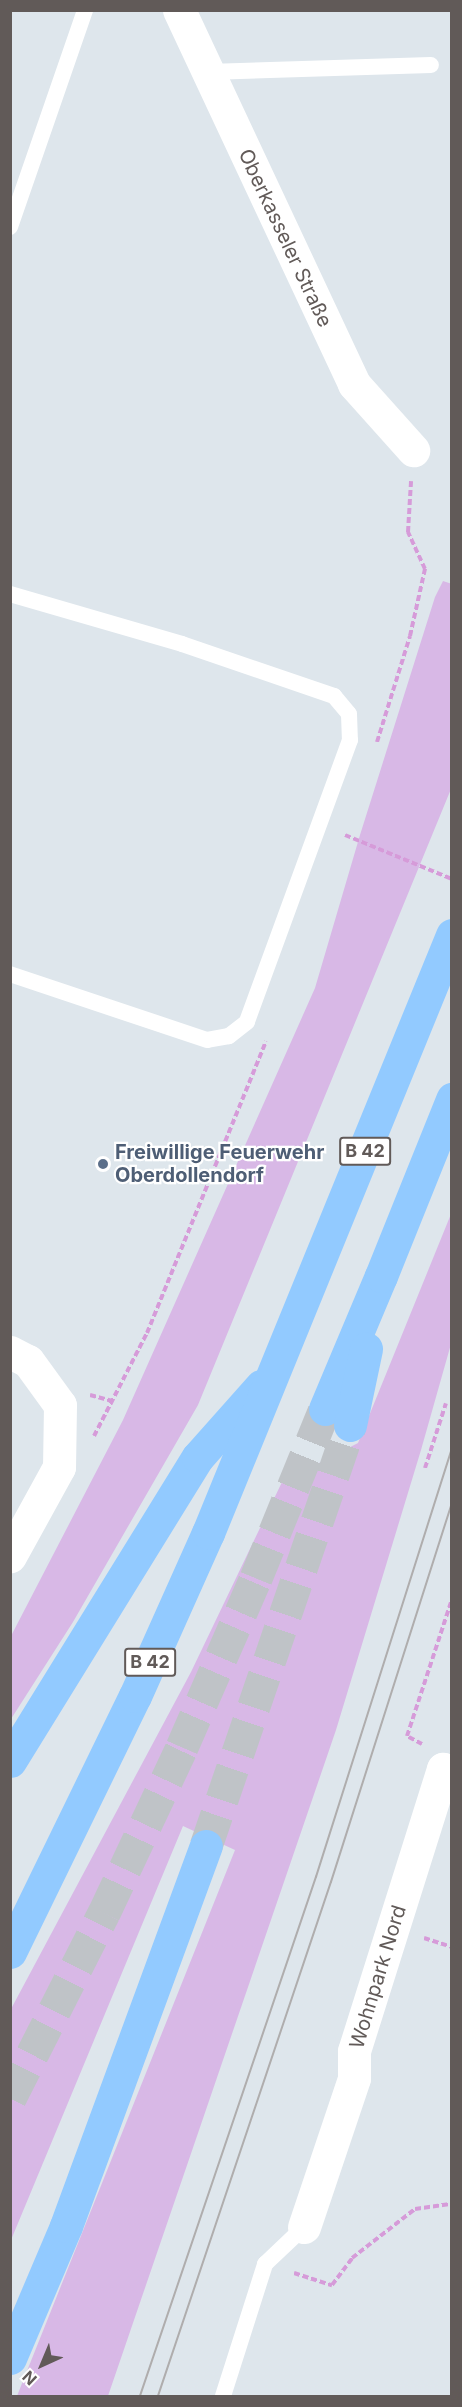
<!DOCTYPE html>
<meta charset="utf-8">
<style>
body{margin:0}
#map{position:relative;width:462px;height:2407px;overflow:hidden;background:#dee6ec;font-family:Inter,sans-serif}
div>[style]{position:absolute}
.green>*{inset:0;background:#d8b8e6}
.trunk-tunnel>*{height:33px;margin-top:-16.5px;transform-origin:0;background:repeating-linear-gradient(90deg,#bfc3c7 0 33px,transparent 0 49px)}
.path>*{height:4px;margin-top:-2px;transform-origin:0;background:repeating-linear-gradient(90deg,#d69bd9 0 6px,transparent 0 9px)}
.service>*{height:16px;margin:-8px;padding:0 8px;transform-origin:8px;border-radius:8px;background:#fff}
.minor>*{height:33px;margin:-16.5px;padding:0 16.5px;transform-origin:16.5px;border-radius:16.5px;background:#fff}
.trunk>*{height:33px;margin:-16.5px;padding:0 16.5px;transform-origin:16.5px;border-radius:16.5px;background:#92caff}
.tram>*{height:1.5px;margin:-0.75px;padding:0 0.75px;transform-origin:0.75px;border-radius:0.75px;background:#afadad}
.dots>*{width:16px;height:16px;translate:-50% -50%;box-sizing:border-box;border:3px solid #fff;border-radius:50%}
span{translate:-50% -50%;white-space:nowrap;text-align:center;line-height:1.15;-webkit-text-stroke:4.5px #fff;paint-order:stroke}
.shield-label span{padding:2px 4px;background:#fff;border:2px solid;border-radius:4px;-webkit-text-stroke-width:0}
.shield-label{font-size:18px;color:#615a58;font-weight:700}
.street-label{font-size:20px;color:#615a58}
.service-label{font-size:20px;color:#4e5e75;font-weight:700}
.left{translate:0 -50%;text-align:left}
.frame{position:absolute;inset:0;border:12px solid #615a58;pointer-events:none}
.north{position:absolute;left:12px;top:2335px;width:60px;height:60px;-webkit-text-stroke:4px #fff;paint-order:stroke;rotate:224deg;font-size:16px;font-weight:700;line-height:24px;text-align:center;color:#615a58}
.north::after{content:'';display:block;margin:auto;width:21px;height:27px;background:#615a58;clip-path:polygon(50% 0,100% 100%,50% 72%,0 100%)}
</style>
<div id="map">
<div class="green">
<i style="clip-path:polygon(443px 581px,452px 584px,451px 789px,198px 1405px,73px 1622px,11px 1719px,11px 1636px,123px 1420px,315px 988px,360px 835px,435px 597px)"></i>
<i style="clip-path:polygon(451px 1214px,451px 1344px,421px 1450px,336px 1730px,108px 2396px,17px 2396px,235px 1850px,183px 1826px,11px 2240px,11px 2009px,191px 1672px,282px 1482px,358px 1443px)"></i>
</div>
<div class="trunk-tunnel">
<i style="left:206px;top:1846px;width:445px;rotate:-71.1deg"></i>
<i style="left:10px;top:2098px;width:208px;rotate:-63.1deg"></i>
<i style="left:104px;top:1913px;width:183px;rotate:-64.8deg"></i>
<i style="left:182px;top:1747px;width:184px;rotate:-66.4deg"></i>
<i style="left:256px;top:1578px;width:183px;rotate:-67.8deg"></i>
</div>
<div class="path">
<i style="left:377px;top:742px;width:111px;rotate:-72.7deg"></i>
<i style="left:410px;top:636px;width:69px;rotate:-77.4deg"></i>
<i style="left:425px;top:569px;width:41px;rotate:-114.7deg"></i>
<i style="left:408px;top:532px;width:51px;rotate:-86.6deg"></i>
<i style="left:345px;top:835px;width:116px;rotate:22.4deg"></i>
<i style="left:90px;top:1395px;width:24px;rotate:15deg"></i>
<i style="left:94px;top:1436px;width:116px;rotate:-62.8deg"></i>
<i style="left:147px;top:1333px;width:315px;rotate:-67.8deg"></i>
<i style="left:425px;top:1468px;width:68px;rotate:-72.1deg"></i>
<i style="left:422px;top:1744px;width:17px;rotate:-152deg"></i>
<i style="left:407px;top:1736px;width:144px;rotate:-71.8deg"></i>
<i style="left:424px;top:1938px;width:29px;rotate:18deg"></i>
<i style="left:294px;top:2273px;width:40px;rotate:18deg"></i>
<i style="left:332px;top:2285px;width:34px;rotate:-53deg"></i>
<i style="left:352px;top:2258px;width:80px;rotate:-37.9deg"></i>
<i style="left:415px;top:2209px;width:37px;rotate:-8deg"></i>
</div>
<div class="service">
<i style="left:208px;top:72px;width:223px;rotate:-1.8deg"></i>
<i style="left:10px;top:227px;width:230px;rotate:-70.9deg"></i>
<i style="left:10px;top:594px;width:179px;rotate:16.2deg"></i>
<i style="left:182px;top:644px;width:161px;rotate:18.9deg"></i>
<i style="left:334px;top:696px;width:23px;rotate:50deg"></i>
<i style="left:349px;top:714px;width:26px;rotate:88deg"></i>
<i style="left:350px;top:740px;width:300px;rotate:110.1deg"></i>
<i style="left:247px;top:1022px;width:23px;rotate:142deg"></i>
<i style="left:229px;top:1036px;width:22px;rotate:170deg"></i>
<i style="left:207px;top:1040px;width:208px;rotate:-161.5deg"></i>
<i style="left:223px;top:2396px;width:139px;rotate:-72.3deg"></i>
<i style="left:265px;top:2264px;width:54px;rotate:-43.5deg"></i>
</div>
<div class="minor">
<i style="left:179px;top:10px;width:413px;rotate:64.9deg"></i>
<i style="left:354px;top:384px;width:89px;rotate:48.2deg"></i>
<i style="left:10px;top:1352px;width:20px;rotate:27deg"></i>
<i style="left:28px;top:1361px;width:54px;rotate:54deg"></i>
<i style="left:60px;top:1405px;width:62px;rotate:90.9deg"></i>
<i style="left:59px;top:1467px;width:102px;rotate:118.8deg"></i>
<i style="left:304px;top:2227px;width:157px;rotate:-71.4deg"></i>
<i style="left:354px;top:2078px;width:27px;rotate:-90deg"></i>
<i style="left:354px;top:2051px;width:296px;rotate:-72.5deg"></i>
<i style="left:443px;top:1769px;width:9px;rotate:13deg"></i>
</div>
<div class="trunk">
<i style="left:325px;top:1409px;width:144px;rotate:-67.2deg"></i>
<i style="left:381px;top:1276px;width:191px;rotate:-68.1deg"></i>
<i style="left:350px;top:1425px;width:78px;rotate:-78.1deg"></i>
<i style="left:10px;top:1761px;width:357px;rotate:-58.3deg"></i>
<i style="left:198px;top:1457px;width:95px;rotate:-48.4deg"></i>
<i style="left:10px;top:1952px;width:285px;rotate:-64deg"></i>
<i style="left:135px;top:1696px;width:179px;rotate:-65.9deg"></i>
<i style="left:208px;top:1533px;width:646px;rotate:-67.8deg"></i>
<i style="left:10px;top:2358px;width:143px;rotate:-67deg"></i>
<i style="left:66px;top:2226px;width:405px;rotate:-69.8deg"></i>
</div>
<div class="tram">
<i style="left:140px;top:2396px;width:548px;rotate:-71.27deg"></i>
<i style="left:316px;top:1877px;width:449px;rotate:-72.4deg"></i>
<i style="left:158px;top:2396px;width:542px;rotate:-71.4deg"></i>
<i style="left:331px;top:1882px;width:398px;rotate:-72.3deg"></i>
</div>
<div class="dots">
<i style="left:103px;top:1164px;background:#5c6f8a"></i>
</div>
<div class="shield-label">
<span style="left:365px;top:1151px">B 42</span>
<span style="left:150px;top:1662px">B 42</span>
</div>
<div class="street-label">
<span style="left:285px;top:238px;rotate:65deg">Oberkasseler Straße</span>
<span style="left:378px;top:1977px;rotate:-73deg">Wohnpark Nord</span>
</div>
<div class="service-label">
<span class="left" style="left:115px;top:1164px">Freiwillige Feuerwehr<br>Oberdollendorf</span>
</div>
<div class="frame"></div>
<div class="north">N</div>
</div>
